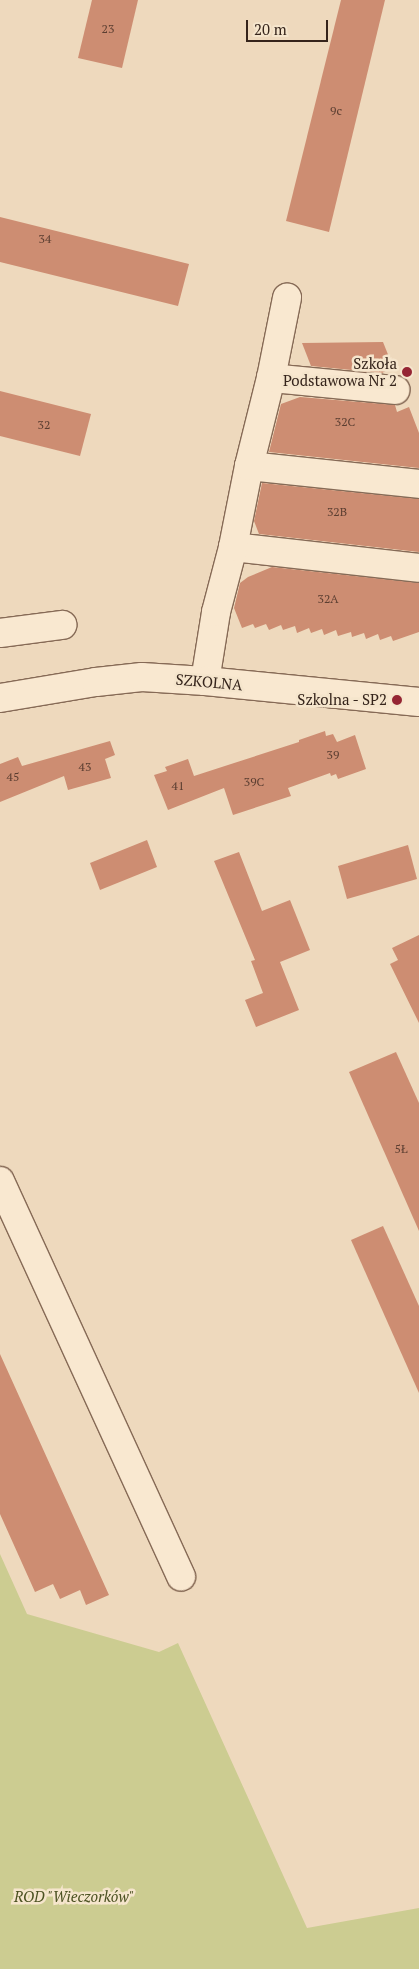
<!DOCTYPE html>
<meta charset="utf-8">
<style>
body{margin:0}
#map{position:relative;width:419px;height:1969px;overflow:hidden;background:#eed9bd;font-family:"PT Serif",serif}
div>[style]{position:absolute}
.green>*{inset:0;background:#cccc91}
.building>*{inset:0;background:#cd8d72}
.roads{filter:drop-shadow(1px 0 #866a56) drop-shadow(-1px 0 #866a56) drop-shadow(0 1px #866a56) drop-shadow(0 -1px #866a56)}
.minor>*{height:28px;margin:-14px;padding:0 14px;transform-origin:14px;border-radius:14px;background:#f9e8d0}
.dots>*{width:14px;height:14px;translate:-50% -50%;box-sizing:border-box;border:2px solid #f5e5cc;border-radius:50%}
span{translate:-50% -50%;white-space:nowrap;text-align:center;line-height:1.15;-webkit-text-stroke:5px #f5e5cc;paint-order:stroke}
.number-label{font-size:12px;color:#5b3e31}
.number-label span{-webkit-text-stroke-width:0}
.poi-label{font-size:15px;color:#35241b}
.right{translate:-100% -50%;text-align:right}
.street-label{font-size:15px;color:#35241b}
.park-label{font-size:15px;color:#4b5121;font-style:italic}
.scale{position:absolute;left:246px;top:20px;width:82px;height:22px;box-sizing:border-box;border:2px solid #35241b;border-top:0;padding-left:6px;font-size:15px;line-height:18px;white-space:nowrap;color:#35241b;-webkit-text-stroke:4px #f5e5cc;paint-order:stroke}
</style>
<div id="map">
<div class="green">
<i style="clip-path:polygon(0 1554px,27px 1614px,159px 1652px,178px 1643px,307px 1928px,419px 1908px,419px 1969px,0 1969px)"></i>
</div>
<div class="building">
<i style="clip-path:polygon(92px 0,138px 0,122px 68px,78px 58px)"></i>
<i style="clip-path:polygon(341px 0,385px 0,329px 232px,286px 221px)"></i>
<i style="clip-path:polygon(0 217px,189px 264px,178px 306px,0 262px)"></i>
<i style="clip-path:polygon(383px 342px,393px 367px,382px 373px,311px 366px,302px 343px)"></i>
<i style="clip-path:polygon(0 391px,91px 414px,80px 456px,0 436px)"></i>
<i style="clip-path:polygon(300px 397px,395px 405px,397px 412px,409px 407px,419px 433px,419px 468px,269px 452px,281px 404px)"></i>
<i style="clip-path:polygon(262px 483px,419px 499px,419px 552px,259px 534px,254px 521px)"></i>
<i style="clip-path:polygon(272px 567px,419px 583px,419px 632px,393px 641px,391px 636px,380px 640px,378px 634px,366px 639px,364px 633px,352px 637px,351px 632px,338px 636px,336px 630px,324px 635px,322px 629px,311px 633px,309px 628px,297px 633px,295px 626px,283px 630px,281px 625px,269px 630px,266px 624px,255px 628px,253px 624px,242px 628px,234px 608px,240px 583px,248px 577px)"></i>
<i style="clip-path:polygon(325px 731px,326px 736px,333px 734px,337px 742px,355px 735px,366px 769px,338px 779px,336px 774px,331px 776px,330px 773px,288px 788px,291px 796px,233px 815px,224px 788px,168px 810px,154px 775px,167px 771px,165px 767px,188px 759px,194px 776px,299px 742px,299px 740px)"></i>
<i style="clip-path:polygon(110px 741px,115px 755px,105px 759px,111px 778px,68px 790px,64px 776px,0 802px,0 764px,18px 757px,22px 766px)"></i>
<i style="clip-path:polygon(147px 840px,157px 867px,100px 890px,90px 863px)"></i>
<i style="clip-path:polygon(408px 845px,417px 879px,347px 899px,338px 866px)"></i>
<i style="clip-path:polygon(239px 852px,262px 911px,290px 900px,310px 950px,280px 962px,299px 1010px,256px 1027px,245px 1000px,263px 993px,251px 961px,255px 960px,214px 861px)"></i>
<i style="clip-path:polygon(419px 935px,419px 1023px,390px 964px,398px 960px,392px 948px)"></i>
<i style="clip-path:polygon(396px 1052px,419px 1103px,419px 1231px,349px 1072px)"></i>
<i style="clip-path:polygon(383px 1226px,419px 1306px,419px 1393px,351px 1240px)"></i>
<i style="clip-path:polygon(0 1354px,109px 1595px,86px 1605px,80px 1590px,60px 1599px,53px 1584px,35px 1592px,0 1514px)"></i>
</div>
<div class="roads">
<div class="minor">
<i style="left:271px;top:378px;width:125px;rotate:5.5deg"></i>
<i style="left:249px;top:466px;width:171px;rotate:6deg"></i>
<i style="left:233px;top:547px;width:187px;rotate:6.4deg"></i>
<i style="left:0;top:633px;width:63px;rotate:-7.4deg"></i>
<i style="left:205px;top:681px;width:70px;rotate:-80.9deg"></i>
<i style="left:216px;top:612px;width:67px;rotate:-75.3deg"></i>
<i style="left:233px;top:547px;width:83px;rotate:-78.8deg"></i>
<i style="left:249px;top:466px;width:91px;rotate:-76deg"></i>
<i style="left:271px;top:378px;width:82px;rotate:-78.7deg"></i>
<i style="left:0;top:698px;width:97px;rotate:-9.5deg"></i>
<i style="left:96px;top:682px;width:46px;rotate:-6.2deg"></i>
<i style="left:142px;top:677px;width:63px;rotate:3.6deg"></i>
<i style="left:205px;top:681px;width:215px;rotate:5.6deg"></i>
<i style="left:0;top:1181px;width:435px;rotate:65.4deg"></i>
</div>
</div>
<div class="dots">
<i style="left:407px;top:372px;background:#952533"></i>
<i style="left:397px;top:700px;background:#952533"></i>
</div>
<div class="number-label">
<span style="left:108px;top:29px">23</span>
<span style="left:336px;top:111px">9c</span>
<span style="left:45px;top:239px">34</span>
<span style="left:345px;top:422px">32C</span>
<span style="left:44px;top:425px">32</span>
<span style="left:337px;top:512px">32B</span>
<span style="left:328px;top:599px">32A</span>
<span style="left:333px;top:755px">39</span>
<span style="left:85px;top:767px">43</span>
<span style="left:13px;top:777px">45</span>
<span style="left:254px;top:782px">39C</span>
<span style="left:178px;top:786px">41</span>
<span style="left:401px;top:1149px">5Ł</span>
</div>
<div class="poi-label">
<span class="right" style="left:397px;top:372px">Szkoła<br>Podstawowa Nr 2</span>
<span class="right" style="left:387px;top:700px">Szkolna - SP2</span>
</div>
<div class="street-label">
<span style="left:209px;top:682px;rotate:5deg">SZKOLNA</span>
</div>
<div class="park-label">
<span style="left:74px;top:1897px">ROD "Wieczorków"</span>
</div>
<div class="scale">20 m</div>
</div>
